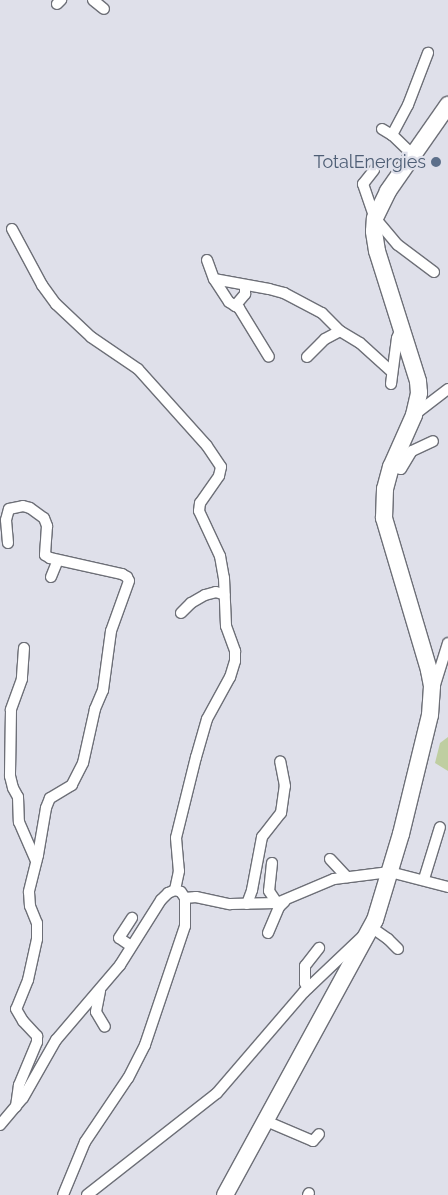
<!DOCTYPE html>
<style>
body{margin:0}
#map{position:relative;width:448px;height:1195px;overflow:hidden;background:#dfe0ea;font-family:Raleway,sans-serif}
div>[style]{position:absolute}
.green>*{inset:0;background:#bfcea1}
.roads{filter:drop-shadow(1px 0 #6d6f77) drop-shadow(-1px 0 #6d6f77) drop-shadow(0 1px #6d6f77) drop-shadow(0 -1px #6d6f77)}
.minor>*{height:10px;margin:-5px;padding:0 5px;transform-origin:5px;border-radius:5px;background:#fff}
.primary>*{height:16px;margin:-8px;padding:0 8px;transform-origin:8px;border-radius:8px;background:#fff}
.dots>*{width:14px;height:14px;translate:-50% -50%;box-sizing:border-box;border:2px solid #dfe0ea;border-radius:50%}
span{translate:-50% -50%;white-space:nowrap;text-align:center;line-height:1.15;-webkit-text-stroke:4.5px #dfe0ea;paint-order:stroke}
.service-label{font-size:18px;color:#4e5e75}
.right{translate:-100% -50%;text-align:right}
</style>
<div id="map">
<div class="green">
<i style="clip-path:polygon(448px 737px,448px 771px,435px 763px,440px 743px)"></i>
</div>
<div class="roads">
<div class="minor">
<i style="left:93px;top:0;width:14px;rotate:39deg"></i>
<i style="left:57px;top:4px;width:6px;rotate:-45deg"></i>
<i style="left:382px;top:129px;width:12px;rotate:31deg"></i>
<i style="left:414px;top:156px;width:30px;rotate:-136deg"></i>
<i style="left:392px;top:135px;width:34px;rotate:-62deg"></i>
<i style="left:408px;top:105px;width:56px;rotate:-69deg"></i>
<i style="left:374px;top:170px;width:18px;rotate:128deg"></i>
<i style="left:363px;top:184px;width:36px;rotate:71deg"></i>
<i style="left:375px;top:218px;width:35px;rotate:50deg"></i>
<i style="left:398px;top:245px;width:45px;rotate:36.9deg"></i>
<i style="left:12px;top:229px;width:64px;rotate:61.8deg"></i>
<i style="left:42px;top:285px;width:24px;rotate:54deg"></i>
<i style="left:56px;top:304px;width:48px;rotate:43.3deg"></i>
<i style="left:91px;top:337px;width:57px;rotate:34.2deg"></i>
<i style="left:138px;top:369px;width:103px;rotate:48.1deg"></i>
<i style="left:207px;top:446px;width:25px;rotate:56deg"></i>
<i style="left:221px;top:467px;width:9px;rotate:103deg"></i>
<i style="left:219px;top:476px;width:33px;rotate:125deg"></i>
<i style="left:200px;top:503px;width:8px;rotate:97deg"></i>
<i style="left:199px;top:511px;width:50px;rotate:65deg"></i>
<i style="left:220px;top:556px;width:22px;rotate:80deg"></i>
<i style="left:224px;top:578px;width:48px;rotate:87.6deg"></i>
<i style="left:226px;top:626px;width:27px;rotate:70deg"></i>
<i style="left:235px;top:651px;width:10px;rotate:90deg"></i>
<i style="left:235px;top:661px;width:17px;rotate:107deg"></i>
<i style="left:230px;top:677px;width:48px;rotate:118.7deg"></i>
<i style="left:207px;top:719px;width:40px;rotate:106deg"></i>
<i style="left:196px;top:757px;width:83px;rotate:103.9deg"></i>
<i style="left:176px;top:838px;width:33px;rotate:85deg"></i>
<i style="left:179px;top:871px;width:19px;rotate:102deg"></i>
<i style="left:207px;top:260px;width:20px;rotate:70deg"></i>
<i style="left:214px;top:279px;width:56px;rotate:10.3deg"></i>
<i style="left:269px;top:289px;width:16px;rotate:15deg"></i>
<i style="left:284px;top:293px;width:43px;rotate:27.8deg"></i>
<i style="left:322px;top:313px;width:25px;rotate:45deg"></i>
<i style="left:214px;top:279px;width:27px;rotate:57deg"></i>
<i style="left:229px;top:302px;width:12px;rotate:31deg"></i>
<i style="left:239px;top:308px;width:57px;rotate:58.5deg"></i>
<i style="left:235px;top:306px;width:16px;rotate:-50deg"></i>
<i style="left:245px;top:294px;width:8px;rotate:-90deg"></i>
<i style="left:307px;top:357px;width:25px;rotate:-45deg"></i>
<i style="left:325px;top:339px;width:17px;rotate:-28deg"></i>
<i style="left:340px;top:331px;width:23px;rotate:31deg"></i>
<i style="left:360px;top:343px;width:43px;rotate:42.2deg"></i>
<i style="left:391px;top:384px;width:46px;rotate:-82.6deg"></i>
<i style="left:397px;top:338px;width:10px;rotate:-66deg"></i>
<i style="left:414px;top:415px;width:43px;rotate:-37.4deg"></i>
<i style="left:391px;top:467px;width:10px;rotate:11deg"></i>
<i style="left:401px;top:469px;width:21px;rotate:-59deg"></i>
<i style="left:412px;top:451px;width:23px;rotate:-25deg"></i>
<i style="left:8px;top:543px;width:23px;rotate:-95deg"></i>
<i style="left:6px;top:520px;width:11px;rotate:-75deg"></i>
<i style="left:9px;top:509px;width:14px;rotate:-12deg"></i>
<i style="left:23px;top:506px;width:7px;rotate:16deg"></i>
<i style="left:30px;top:508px;width:17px;rotate:36deg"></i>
<i style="left:44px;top:518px;width:9px;rotate:69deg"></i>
<i style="left:47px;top:526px;width:29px;rotate:94deg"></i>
<i style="left:45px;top:555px;width:6px;rotate:31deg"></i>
<i style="left:50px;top:558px;width:74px;rotate:12.5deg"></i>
<i style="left:122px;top:574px;width:6px;rotate:31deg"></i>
<i style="left:127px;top:577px;width:4px;rotate:63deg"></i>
<i style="left:129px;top:581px;width:53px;rotate:109.8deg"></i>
<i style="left:111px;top:631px;width:60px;rotate:97.7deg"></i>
<i style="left:103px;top:690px;width:21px;rotate:113deg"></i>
<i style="left:95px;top:709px;width:55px;rotate:102.5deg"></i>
<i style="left:83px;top:763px;width:25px;rotate:117deg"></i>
<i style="left:72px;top:785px;width:26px;rotate:149deg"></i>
<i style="left:50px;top:798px;width:11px;rotate:112deg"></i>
<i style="left:46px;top:808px;width:48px;rotate:99.7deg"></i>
<i style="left:38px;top:855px;width:38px;rotate:104deg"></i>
<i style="left:29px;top:892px;width:14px;rotate:86deg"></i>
<i style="left:30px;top:906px;width:18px;rotate:68deg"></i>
<i style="left:37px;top:923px;width:16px;rotate:90deg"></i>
<i style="left:37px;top:939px;width:42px;rotate:102.4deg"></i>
<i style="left:28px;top:980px;width:31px;rotate:112deg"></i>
<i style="left:16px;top:1009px;width:14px;rotate:60deg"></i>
<i style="left:23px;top:1021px;width:21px;rotate:47deg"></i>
<i style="left:37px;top:1036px;width:6px;rotate:90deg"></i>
<i style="left:37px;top:1042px;width:47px;rotate:112.7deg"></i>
<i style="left:19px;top:1085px;width:22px;rotate:98deg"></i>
<i style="left:51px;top:577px;width:18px;rotate:-68deg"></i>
<i style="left:181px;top:613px;width:14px;rotate:-45deg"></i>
<i style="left:191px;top:603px;width:16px;rotate:-30deg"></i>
<i style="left:205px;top:595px;width:11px;rotate:-15deg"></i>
<i style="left:216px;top:592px;width:9px;rotate:18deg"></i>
<i style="left:24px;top:648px;width:31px;rotate:94deg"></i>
<i style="left:22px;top:679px;width:33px;rotate:110deg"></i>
<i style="left:11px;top:710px;width:66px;rotate:90.9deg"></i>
<i style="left:10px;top:776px;width:12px;rotate:76deg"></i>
<i style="left:13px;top:788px;width:10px;rotate:61deg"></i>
<i style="left:18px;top:797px;width:25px;rotate:88deg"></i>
<i style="left:19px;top:822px;width:43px;rotate:66.4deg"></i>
<i style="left:434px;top:688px;width:47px;rotate:-72.7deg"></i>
<i style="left:330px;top:859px;width:25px;rotate:47deg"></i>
<i style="left:272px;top:863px;width:28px;rotate:96deg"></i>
<i style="left:269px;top:891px;width:14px;rotate:56deg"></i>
<i style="left:424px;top:879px;width:54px;rotate:-72.9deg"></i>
<i style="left:185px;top:898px;width:11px;rotate:-5deg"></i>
<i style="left:196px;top:897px;width:35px;rotate:12deg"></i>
<i style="left:230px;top:904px;width:47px;rotate:-1.2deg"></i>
<i style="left:277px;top:903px;width:62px;rotate:-22.8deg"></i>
<i style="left:334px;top:879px;width:56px;rotate:-7.1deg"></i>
<i style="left:390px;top:872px;width:60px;rotate:14.5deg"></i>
<i style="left:247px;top:904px;width:15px;rotate:-70deg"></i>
<i style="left:252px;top:890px;width:54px;rotate:-79.3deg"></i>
<i style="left:262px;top:837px;width:31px;rotate:-52deg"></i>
<i style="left:281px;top:813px;width:27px;rotate:-82deg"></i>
<i style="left:285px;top:786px;width:25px;rotate:-101deg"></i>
<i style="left:371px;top:927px;width:21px;rotate:35deg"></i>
<i style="left:388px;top:939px;width:14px;rotate:45deg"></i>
<i style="left:268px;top:933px;width:28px;rotate:-67deg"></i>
<i style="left:279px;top:907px;width:8px;rotate:-45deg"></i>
<i style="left:131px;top:946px;width:14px;rotate:-146deg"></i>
<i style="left:119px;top:938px;width:24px;rotate:-57deg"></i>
<i style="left:308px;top:988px;width:6px;rotate:-121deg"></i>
<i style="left:305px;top:983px;width:17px;rotate:-90deg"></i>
<i style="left:305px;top:966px;width:23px;rotate:-52deg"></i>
<i style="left:100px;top:991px;width:21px;rotate:101deg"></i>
<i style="left:96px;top:1012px;width:17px;rotate:59deg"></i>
<i style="left:266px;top:1121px;width:51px;rotate:23.1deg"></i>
<i style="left:313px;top:1141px;width:9px;rotate:-49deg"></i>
<i style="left:0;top:1125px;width:35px;rotate:-50deg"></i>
<i style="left:23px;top:1098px;width:67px;rotate:-60.4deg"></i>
<i style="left:56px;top:1040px;width:99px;rotate:-49.5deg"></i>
<i style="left:120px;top:965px;width:77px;rotate:-57.8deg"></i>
<i style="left:161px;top:900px;width:10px;rotate:-45deg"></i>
<i style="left:168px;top:893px;width:8px;rotate:-23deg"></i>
<i style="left:175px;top:890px;width:6px;rotate:18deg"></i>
<i style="left:181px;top:892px;width:7px;rotate:56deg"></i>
<i style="left:185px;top:898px;width:28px;rotate:90deg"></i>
<i style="left:185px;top:926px;width:126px;rotate:108.6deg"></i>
<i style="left:145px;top:1045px;width:37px;rotate:117deg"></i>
<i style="left:128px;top:1078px;width:77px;rotate:123.9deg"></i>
<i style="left:85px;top:1142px;width:57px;rotate:112.5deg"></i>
<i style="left:87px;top:1195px;width:165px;rotate:-38.1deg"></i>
<i style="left:217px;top:1093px;width:133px;rotate:-49.3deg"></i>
<i style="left:304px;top:992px;width:80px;rotate:-43.5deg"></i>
<i style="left:308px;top:1195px;width:2px;rotate:-63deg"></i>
</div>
<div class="primary">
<i style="left:225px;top:1195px;width:313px;rotate:-61.4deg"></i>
<i style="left:375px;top:920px;width:90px;rotate:-73.2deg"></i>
<i style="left:401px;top:834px;width:122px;rotate:-76.3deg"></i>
<i style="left:430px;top:715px;width:29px;rotate:-86deg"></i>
<i style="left:432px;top:686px;width:16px;rotate:-101deg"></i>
<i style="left:429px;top:670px;width:159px;rotate:-106.5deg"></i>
<i style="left:384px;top:518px;width:29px;rotate:-88deg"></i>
<i style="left:385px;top:489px;width:23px;rotate:-75deg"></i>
<i style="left:391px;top:467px;width:57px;rotate:-66.1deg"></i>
<i style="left:414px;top:415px;width:23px;rotate:-77deg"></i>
<i style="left:419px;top:393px;width:12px;rotate:-95deg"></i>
<i style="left:418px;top:381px;width:136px;rotate:-107.5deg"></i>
<i style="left:377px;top:251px;width:20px;rotate:-99deg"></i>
<i style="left:374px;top:231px;width:13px;rotate:-86deg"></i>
<i style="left:375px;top:218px;width:30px;rotate:-64deg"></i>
<i style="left:388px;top:191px;width:105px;rotate:-55.1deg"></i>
</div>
</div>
<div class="dots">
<i style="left:436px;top:162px;background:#5c6f8a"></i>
</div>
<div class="service-label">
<span class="right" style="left:426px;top:162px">TotalEnergies</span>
</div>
</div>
